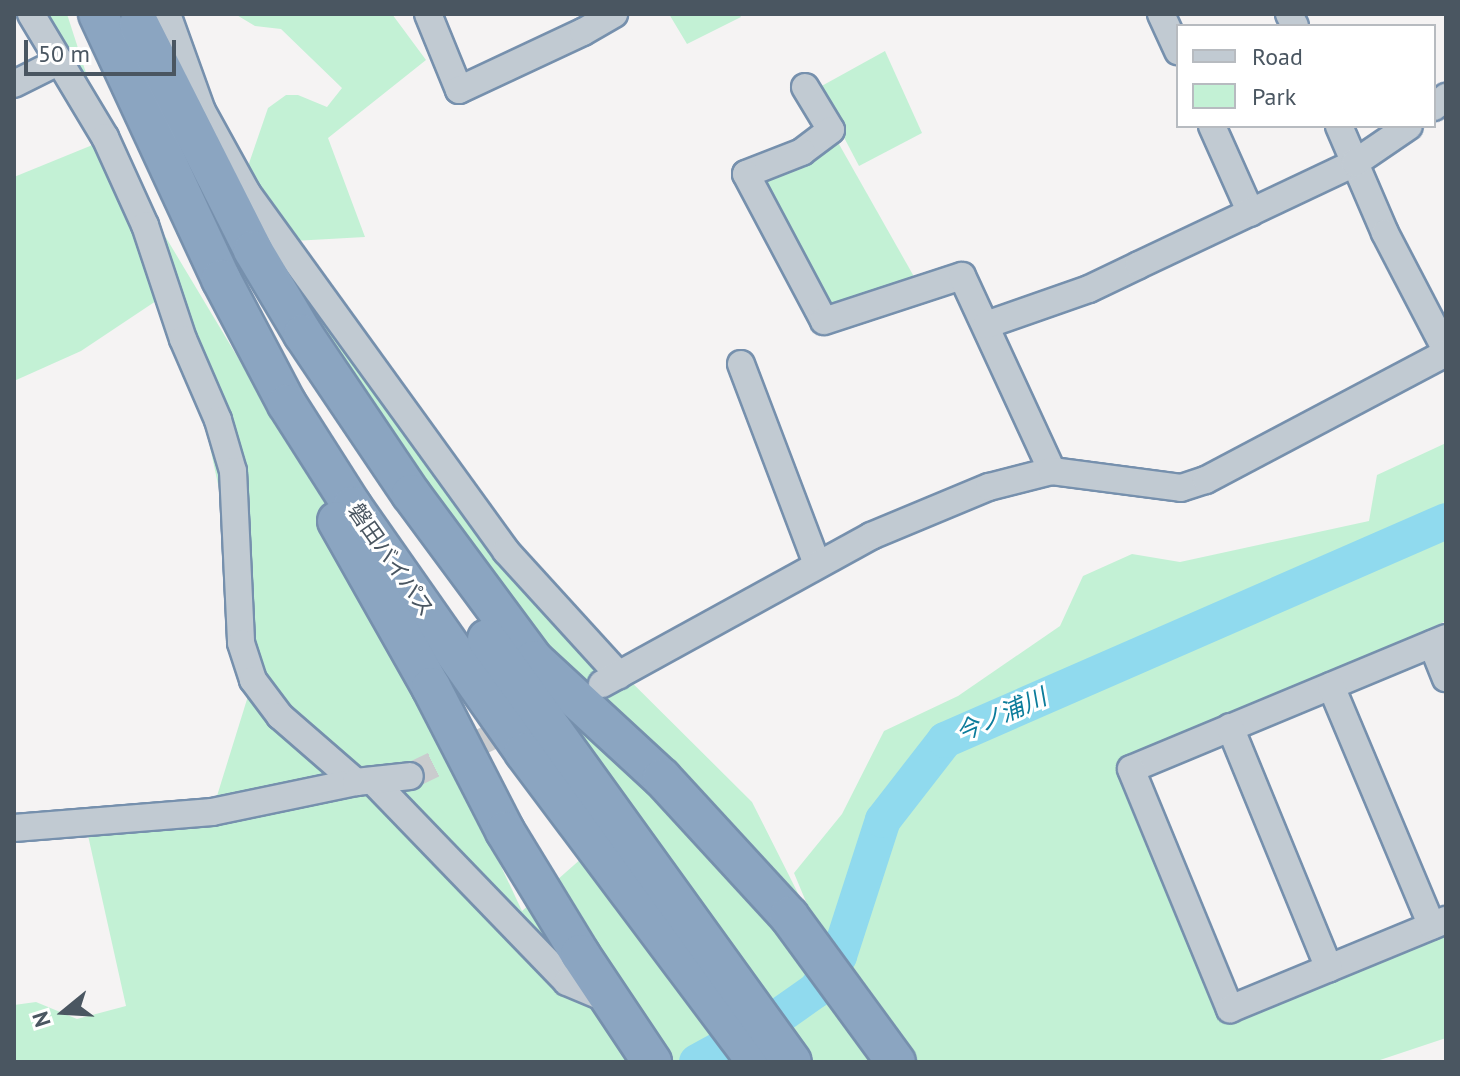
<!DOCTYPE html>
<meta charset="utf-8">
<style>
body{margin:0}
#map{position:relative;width:1460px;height:1076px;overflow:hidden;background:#f5f3f3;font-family:"PT Sans","Noto Sans JP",sans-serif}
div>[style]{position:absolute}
.green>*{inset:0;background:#c3f1d5}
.river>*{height:36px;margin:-18px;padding:0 18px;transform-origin:18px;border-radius:18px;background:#90daee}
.minor-tunnel>*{height:26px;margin-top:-13px;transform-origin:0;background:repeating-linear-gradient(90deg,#caccce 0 26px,transparent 0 39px)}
.roads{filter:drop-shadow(2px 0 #7690ad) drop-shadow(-2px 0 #7690ad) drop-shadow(0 2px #7690ad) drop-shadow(0 -2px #7690ad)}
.minor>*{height:26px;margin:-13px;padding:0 13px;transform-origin:13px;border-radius:13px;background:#c1cad2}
.highway>*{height:38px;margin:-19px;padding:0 19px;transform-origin:19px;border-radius:19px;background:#8ba5c1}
span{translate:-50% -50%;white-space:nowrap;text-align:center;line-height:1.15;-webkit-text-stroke:6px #fff;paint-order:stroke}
.street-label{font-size:22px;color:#4a5661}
.water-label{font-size:24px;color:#0c7c9b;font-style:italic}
.frame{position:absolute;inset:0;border:16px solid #4a5661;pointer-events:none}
.legend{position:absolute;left:1176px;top:24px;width:260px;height:104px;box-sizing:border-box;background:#fff;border:2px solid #b7bbc0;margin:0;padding:10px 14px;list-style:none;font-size:24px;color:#4a5661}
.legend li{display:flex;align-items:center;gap:16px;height:40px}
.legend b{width:40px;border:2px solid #b7bbc0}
.north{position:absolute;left:24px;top:972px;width:80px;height:80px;-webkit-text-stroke:6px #fff;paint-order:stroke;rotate:252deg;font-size:22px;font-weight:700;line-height:32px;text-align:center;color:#4a5661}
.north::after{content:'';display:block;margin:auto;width:28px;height:36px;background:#4a5661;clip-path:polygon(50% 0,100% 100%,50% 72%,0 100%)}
.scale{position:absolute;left:24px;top:40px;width:152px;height:36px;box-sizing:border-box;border:4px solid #4a5661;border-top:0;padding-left:10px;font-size:24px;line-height:28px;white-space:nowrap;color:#4a5661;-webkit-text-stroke:6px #fff;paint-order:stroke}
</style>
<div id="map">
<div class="green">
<i style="clip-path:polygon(40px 14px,67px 14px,96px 104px)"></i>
<i style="clip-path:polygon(235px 14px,392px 14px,426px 60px,328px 138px,365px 237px,293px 241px,246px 172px,268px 108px,286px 95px,298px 95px,327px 107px,342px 88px,281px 29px,255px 26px)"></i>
<i style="clip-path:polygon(669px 14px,739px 14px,741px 17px,687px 44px)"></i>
<i style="clip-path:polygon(885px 51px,922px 133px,859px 166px,818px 88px)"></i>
<i style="clip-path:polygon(831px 130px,921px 289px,824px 321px,746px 174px)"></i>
<i style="clip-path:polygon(117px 135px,168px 293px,81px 351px,14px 381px,14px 177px)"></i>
<i style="clip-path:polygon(165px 236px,351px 546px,522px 911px,634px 812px,327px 357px,259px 243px,273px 237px,575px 626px,752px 802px,824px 945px,794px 873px,842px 814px,884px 731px,958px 696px,1060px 626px,1083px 576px,1132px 554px,1180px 562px,1369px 521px,1377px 475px,1446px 443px,1446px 621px,1122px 771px,1223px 1015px,1446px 932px,1446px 1038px,1374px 1062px,14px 1062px,14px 1005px,36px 1002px,77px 1019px,126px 1006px,85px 822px,212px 812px,253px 680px,235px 564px)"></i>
</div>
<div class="river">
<i style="left:697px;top:1062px;width:85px;rotate:-28.7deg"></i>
<i style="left:772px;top:1021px;width:54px;rotate:-35.2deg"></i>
<i style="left:816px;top:990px;width:41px;rotate:-55.9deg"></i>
<i style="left:839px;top:956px;width:143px;rotate:-72.1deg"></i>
<i style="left:883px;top:820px;width:101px;rotate:-52.2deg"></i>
<i style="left:945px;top:740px;width:547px;rotate:-23.61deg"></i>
</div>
<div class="minor-tunnel">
<i style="left:410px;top:776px;width:122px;rotate:-25.7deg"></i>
</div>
<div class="roads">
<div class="minor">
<i style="left:31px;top:14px;width:144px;rotate:59deg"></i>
<i style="left:105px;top:137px;width:97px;rotate:65.6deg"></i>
<i style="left:145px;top:225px;width:120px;rotate:71.6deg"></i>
<i style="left:183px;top:339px;width:88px;rotate:66.6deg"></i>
<i style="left:218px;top:420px;width:53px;rotate:73.6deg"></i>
<i style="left:233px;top:471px;width:172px;rotate:87.3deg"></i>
<i style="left:241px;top:643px;width:39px;rotate:72deg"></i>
<i style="left:253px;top:680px;width:45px;rotate:53.1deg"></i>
<i style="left:280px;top:716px;width:101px;rotate:41deg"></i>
<i style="left:167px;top:14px;width:103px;rotate:70.2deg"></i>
<i style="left:202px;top:111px;width:94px;rotate:61.2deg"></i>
<i style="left:247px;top:193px;width:442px;rotate:54.1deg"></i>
<i style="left:506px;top:551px;width:168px;rotate:47.7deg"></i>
<i style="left:428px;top:14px;width:82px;rotate:67.8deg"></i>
<i style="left:459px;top:90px;width:137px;rotate:-25.1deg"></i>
<i style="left:583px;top:32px;width:36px;rotate:-30deg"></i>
<i style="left:1161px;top:14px;width:41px;rotate:65.3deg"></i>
<i style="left:1289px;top:14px;width:13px;rotate:63deg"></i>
<i style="left:14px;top:84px;width:51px;rotate:-26.6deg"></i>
<i style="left:805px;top:87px;width:50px;rotate:58.8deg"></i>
<i style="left:831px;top:130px;width:36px;rotate:143deg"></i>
<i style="left:802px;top:152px;width:60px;rotate:158.6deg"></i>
<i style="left:746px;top:174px;width:166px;rotate:62deg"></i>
<i style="left:824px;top:321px;width:145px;rotate:-18.1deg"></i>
<i style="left:962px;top:276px;width:215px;rotate:65.2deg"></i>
<i style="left:1434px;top:107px;width:16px;rotate:-40deg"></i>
<i style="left:1212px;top:126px;width:95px;rotate:65.9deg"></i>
<i style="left:1339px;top:126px;width:116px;rotate:66.7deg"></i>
<i style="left:1385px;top:233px;width:132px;rotate:62.5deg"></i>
<i style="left:986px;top:325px;width:109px;rotate:-19.3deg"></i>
<i style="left:1089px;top:289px;width:55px;rotate:-25.6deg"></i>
<i style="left:1139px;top:265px;width:239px;rotate:-25.3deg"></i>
<i style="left:1355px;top:163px;width:65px;rotate:-34.4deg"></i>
<i style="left:741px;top:364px;width:214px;rotate:69.2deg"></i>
<i style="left:1446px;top:638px;width:341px;rotate:157.4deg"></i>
<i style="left:1131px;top:769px;width:260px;rotate:67.6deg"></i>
<i style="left:1230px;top:1009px;width:234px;rotate:-22.4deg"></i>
<i style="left:1432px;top:644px;width:37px;rotate:68deg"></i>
<i style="left:602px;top:684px;width:307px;rotate:-28.8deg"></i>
<i style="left:871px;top:536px;width:128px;rotate:-22.6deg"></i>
<i style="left:989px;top:487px;width:65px;rotate:-14.3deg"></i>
<i style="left:1052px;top:471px;width:130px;rotate:7.5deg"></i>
<i style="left:1181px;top:488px;width:26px;rotate:-18deg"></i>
<i style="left:1206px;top:480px;width:272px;rotate:-27.9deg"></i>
<i style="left:1331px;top:686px;width:260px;rotate:67.2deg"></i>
<i style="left:1230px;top:727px;width:261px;rotate:67.7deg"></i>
<i style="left:373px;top:781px;width:279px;rotate:46deg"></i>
<i style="left:567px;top:982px;width:47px;rotate:22.7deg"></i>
<i style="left:14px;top:828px;width:199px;rotate:-4.6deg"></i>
<i style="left:212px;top:812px;width:147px;rotate:-11.8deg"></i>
<i style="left:356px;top:782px;width:54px;rotate:-6.3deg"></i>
</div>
<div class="highway">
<i style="left:98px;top:14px;width:292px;rotate:65.1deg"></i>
<i style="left:221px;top:279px;width:141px;rotate:62.2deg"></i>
<i style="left:287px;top:404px;width:121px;rotate:57.5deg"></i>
<i style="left:352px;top:506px;width:300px;rotate:55deg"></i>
<i style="left:524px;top:752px;width:388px;rotate:53.1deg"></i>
<i style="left:139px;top:24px;width:253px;rotate:63.2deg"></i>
<i style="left:253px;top:250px;width:98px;rotate:59.2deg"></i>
<i style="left:303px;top:334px;width:193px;rotate:56deg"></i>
<i style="left:411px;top:494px;width:207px;rotate:53.5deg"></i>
<i style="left:534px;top:660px;width:174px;rotate:42.7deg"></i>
<i style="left:662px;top:778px;width:188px;rotate:47.4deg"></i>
<i style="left:789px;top:916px;width:181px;rotate:53.8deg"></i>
<i style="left:337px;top:521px;width:191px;rotate:60.5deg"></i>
<i style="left:431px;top:687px;width:162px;rotate:62.8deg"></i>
<i style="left:505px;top:831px;width:144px;rotate:58.6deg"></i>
<i style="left:580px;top:954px;width:130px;rotate:56.3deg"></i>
<i style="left:487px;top:639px;width:521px;rotate:54.21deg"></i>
</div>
</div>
<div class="street-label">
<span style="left:391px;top:560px;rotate:55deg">磐田バイパス</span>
</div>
<div class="water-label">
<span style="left:1001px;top:715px;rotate:-24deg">今ノ浦川</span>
</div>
<div class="frame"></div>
<ul class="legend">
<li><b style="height:10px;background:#c1cad2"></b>Road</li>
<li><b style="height:22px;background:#c3f1d5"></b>Park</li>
</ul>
<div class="north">N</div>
<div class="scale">50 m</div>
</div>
